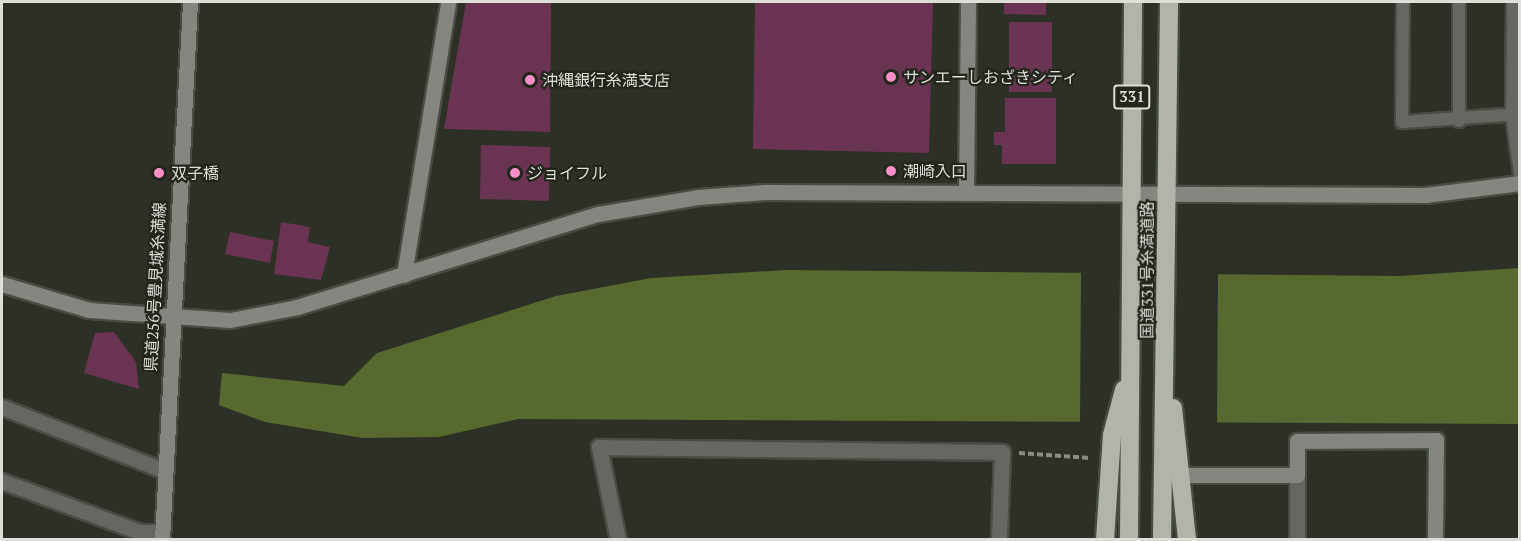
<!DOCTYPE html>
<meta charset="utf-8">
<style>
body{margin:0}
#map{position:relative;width:1521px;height:541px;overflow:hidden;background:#2c3026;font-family:"PT Serif","Noto Sans JP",serif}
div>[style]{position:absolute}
.water>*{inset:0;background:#586930}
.pier>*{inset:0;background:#2c3026}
.building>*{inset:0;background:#693451}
.path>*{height:4px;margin-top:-2px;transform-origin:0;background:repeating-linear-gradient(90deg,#888b83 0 6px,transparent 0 9px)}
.roads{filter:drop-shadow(2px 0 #484c43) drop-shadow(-2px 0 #484c43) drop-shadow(0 2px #484c43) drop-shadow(0 -2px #484c43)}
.lane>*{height:12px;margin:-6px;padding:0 6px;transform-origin:6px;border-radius:6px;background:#656762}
.street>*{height:15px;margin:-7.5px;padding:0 7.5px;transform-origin:7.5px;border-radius:7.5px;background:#656762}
.secondary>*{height:15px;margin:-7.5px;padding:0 7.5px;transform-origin:7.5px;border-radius:7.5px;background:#84877f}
.highway>*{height:18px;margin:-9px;padding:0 9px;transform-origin:9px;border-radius:9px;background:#b1b5a9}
.dots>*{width:16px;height:16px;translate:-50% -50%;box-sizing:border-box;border:3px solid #23261d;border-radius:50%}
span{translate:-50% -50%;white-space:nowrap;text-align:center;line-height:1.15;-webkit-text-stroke:4.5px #23261d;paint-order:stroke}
.shield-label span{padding:2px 4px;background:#23261d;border:2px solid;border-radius:4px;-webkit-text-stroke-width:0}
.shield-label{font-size:15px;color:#dddfd9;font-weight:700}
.poi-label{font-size:16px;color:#dddfd9}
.left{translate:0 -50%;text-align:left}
.street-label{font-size:16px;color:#dddfd9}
.frame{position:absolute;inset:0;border:3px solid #dddfd9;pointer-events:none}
</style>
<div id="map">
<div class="water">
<i style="clip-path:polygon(1519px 268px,1519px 424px,518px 419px,439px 437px,363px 438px,265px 422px,219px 405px,222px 373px,344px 386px,377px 353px,556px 296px,651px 278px,786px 270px,1400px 276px)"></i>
</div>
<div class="pier">
<i style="clip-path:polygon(1081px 270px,1218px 272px,1217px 426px,1080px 425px)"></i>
</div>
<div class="building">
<i style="clip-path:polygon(466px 2px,551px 2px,550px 132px,444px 129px)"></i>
<i style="clip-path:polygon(755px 2px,933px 2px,929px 153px,753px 149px)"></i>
<i style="clip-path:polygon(1004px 2px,1046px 2px,1046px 15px,1004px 14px)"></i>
<i style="clip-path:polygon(1009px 22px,1052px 22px,1052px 92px,1009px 92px)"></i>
<i style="clip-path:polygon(1005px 98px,1056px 98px,1056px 164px,1002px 164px,1002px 145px,994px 145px,994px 132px,1005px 132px)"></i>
<i style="clip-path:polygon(481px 145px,550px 147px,549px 201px,480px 199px)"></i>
<i style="clip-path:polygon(281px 222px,310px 227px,308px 242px,330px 247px,321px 280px,274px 274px)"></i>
<i style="clip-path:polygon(230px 232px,274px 241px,270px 263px,225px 254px)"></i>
<i style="clip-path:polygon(114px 332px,136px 362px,139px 389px,84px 373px,95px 333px)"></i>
</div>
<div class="path">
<i style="left:1019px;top:453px;width:71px;rotate:4deg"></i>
</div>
<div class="roads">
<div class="lane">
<i style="left:1403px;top:2px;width:120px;rotate:90.5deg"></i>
<i style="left:1402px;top:122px;width:118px;rotate:-3.9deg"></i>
<i style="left:1513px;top:2px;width:114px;rotate:90.5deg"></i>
<i style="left:1512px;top:116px;width:59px;rotate:82.1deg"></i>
<i style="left:1459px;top:121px;width:119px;rotate:-90deg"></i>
</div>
<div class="street">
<i style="left:2px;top:407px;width:173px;rotate:21.4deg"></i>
<i style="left:2px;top:481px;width:147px;rotate:20.3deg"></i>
<i style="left:140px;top:532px;width:22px"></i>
<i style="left:618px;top:540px;width:95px;rotate:-101.5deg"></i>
<i style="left:599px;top:447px;width:403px;rotate:0.7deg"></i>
<i style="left:1002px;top:452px;width:88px;rotate:92deg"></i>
<i style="left:1297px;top:540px;width:65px;rotate:-90deg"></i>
</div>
<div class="secondary">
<i style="left:966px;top:193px;width:191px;rotate:-89.4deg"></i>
<i style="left:404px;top:275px;width:277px;rotate:-80.8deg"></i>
<i style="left:2px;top:284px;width:91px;rotate:16.6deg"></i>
<i style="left:89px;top:310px;width:141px;rotate:4.1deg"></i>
<i style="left:230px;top:320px;width:68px;rotate:-11deg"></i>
<i style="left:297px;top:307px;width:315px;rotate:-17.2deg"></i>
<i style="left:598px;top:214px;width:101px;rotate:-9.6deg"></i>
<i style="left:698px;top:197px;width:67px;rotate:-4.3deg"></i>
<i style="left:765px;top:192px;width:660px;rotate:0.26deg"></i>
<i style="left:1425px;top:195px;width:96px;rotate:-7.2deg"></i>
<i style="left:1183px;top:475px;width:114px"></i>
<i style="left:1297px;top:475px;width:34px;rotate:-90deg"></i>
<i style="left:1297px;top:441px;width:139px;rotate:-0.4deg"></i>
<i style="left:1436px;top:440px;width:100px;rotate:90.6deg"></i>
<i style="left:162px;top:540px;width:539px;rotate:-87.02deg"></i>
</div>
<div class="highway">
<i style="left:1173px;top:408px;width:133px;rotate:83.9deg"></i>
<i style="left:1105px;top:540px;width:105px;rotate:-86.2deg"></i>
<i style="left:1112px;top:435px;width:47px;rotate:-75.1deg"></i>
<i style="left:1129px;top:540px;width:538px;rotate:-89.57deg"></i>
<i style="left:1162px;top:540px;width:538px;rotate:-89.25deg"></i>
</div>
</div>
<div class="dots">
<i style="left:891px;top:77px;background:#fa8fc8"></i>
<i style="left:530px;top:80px;background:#fa8fc8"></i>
<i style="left:891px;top:171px;background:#fa8fc8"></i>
<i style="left:159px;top:173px;background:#fa8fc8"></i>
<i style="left:515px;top:173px;background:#fa8fc8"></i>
</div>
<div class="shield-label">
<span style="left:1132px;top:97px">331</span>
</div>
<div class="poi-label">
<span class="left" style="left:903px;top:77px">サンエーしおざきシティ</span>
<span class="left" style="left:542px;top:80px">沖縄銀行糸満支店</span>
<span class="left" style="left:903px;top:171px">潮崎入口</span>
<span class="left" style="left:171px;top:173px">双子橋</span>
<span class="left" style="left:527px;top:173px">ジョイフル</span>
</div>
<div class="street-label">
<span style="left:1147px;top:270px;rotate:-90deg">国道331号糸満道路</span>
<span style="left:155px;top:287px;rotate:-87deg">県道256号豊見城糸満線</span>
</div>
<div class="frame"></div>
</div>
